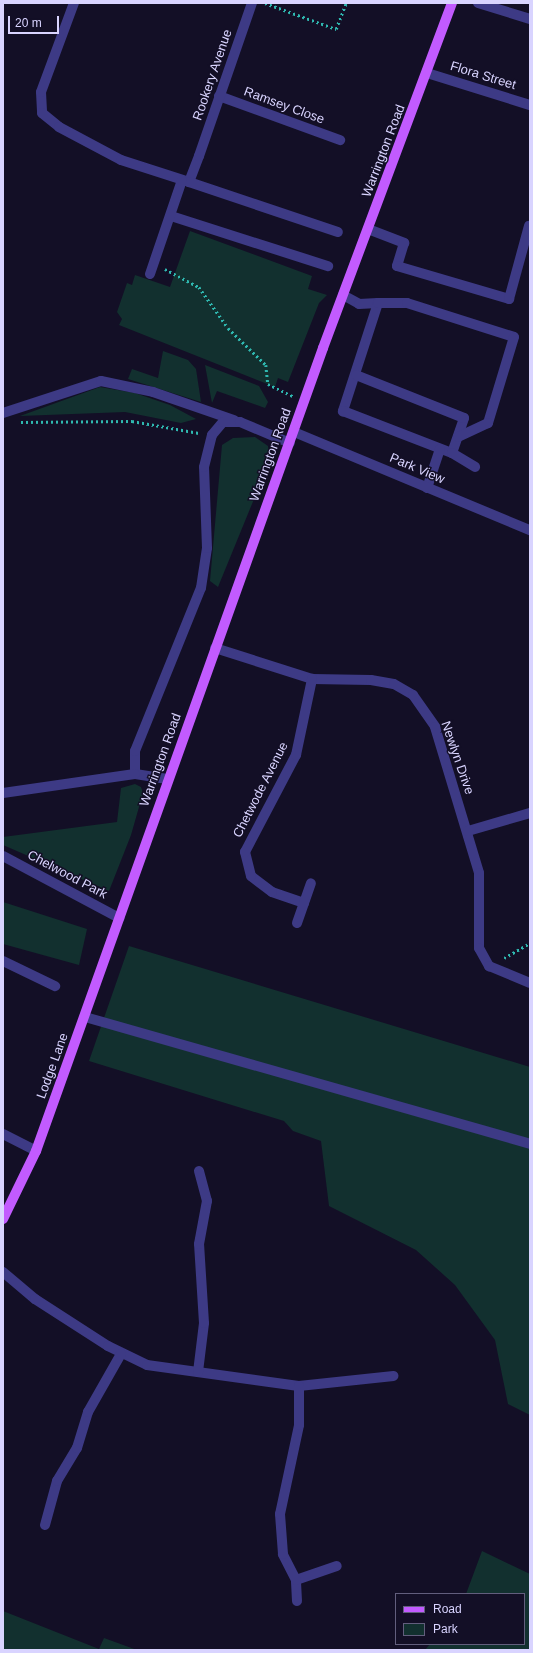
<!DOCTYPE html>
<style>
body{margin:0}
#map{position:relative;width:533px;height:1653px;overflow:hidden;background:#130f26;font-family:Helvetica,sans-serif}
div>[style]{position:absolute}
.green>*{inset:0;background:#12302f}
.path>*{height:2.5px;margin-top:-1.25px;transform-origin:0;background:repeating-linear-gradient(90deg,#2fb8b0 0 2px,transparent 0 5px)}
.lane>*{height:10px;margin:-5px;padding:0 5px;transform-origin:5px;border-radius:5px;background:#3d3a85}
.street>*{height:10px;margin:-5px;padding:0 5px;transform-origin:5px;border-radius:5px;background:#3d3a85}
.primary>*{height:10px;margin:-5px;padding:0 5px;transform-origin:5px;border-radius:5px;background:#c25bff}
span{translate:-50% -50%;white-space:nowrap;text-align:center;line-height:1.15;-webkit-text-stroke:3px #130f26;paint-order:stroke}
.street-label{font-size:13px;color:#d9d4ff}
.frame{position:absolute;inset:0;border:4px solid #d9d4ff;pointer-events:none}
.legend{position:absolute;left:395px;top:1593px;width:130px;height:52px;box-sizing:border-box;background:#130f26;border:1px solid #625e7d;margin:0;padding:5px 7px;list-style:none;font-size:12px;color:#d9d4ff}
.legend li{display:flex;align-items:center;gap:8px;height:20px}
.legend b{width:20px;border:1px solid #625e7d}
.scale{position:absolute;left:8px;top:16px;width:51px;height:18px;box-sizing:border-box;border:2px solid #d9d4ff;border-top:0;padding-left:5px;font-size:12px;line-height:14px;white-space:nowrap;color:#d9d4ff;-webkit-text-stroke:3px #130f26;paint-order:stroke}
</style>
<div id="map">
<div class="green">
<i style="clip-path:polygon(190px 231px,312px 276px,308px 289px,327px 295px,319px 303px,288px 382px,278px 378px,275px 387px,119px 325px,122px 319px,117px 312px,127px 283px,132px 285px,135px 275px,170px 287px)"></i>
<i style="clip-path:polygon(163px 351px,188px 360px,196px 369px,201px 402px,128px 379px,132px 369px,158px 378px)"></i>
<i style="clip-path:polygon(205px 365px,259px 386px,268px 402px,265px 408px,217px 391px,212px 403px)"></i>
<i style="clip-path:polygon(100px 387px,135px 393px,170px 405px,196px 419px,181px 423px,125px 412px,20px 416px)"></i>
<i style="clip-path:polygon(255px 437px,268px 446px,270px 460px,218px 587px,210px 581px,222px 445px,233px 438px)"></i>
<i style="clip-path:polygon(135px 784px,141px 787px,143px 793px,131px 835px,109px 891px,3px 845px,3px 837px,117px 822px,121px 788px)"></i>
<i style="clip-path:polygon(3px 902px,87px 929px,79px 965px,3px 944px)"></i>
<i style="clip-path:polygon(129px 946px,530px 1067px,530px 1415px,508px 1404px,495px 1340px,455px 1285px,416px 1250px,329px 1206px,321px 1141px,293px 1131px,284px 1121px,89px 1061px)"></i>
<i style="clip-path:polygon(482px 1551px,530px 1574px,530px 1650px,425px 1650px,430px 1644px,524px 1644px,524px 1594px,466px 1594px)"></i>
<i style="clip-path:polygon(3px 1611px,99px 1649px,104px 1638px,137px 1650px,3px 1650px)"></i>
</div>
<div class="path">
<i style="left:265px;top:3px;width:76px;rotate:20.1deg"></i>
<i style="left:336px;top:29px;width:28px;rotate:-69deg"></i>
<i style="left:165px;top:269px;width:38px;rotate:28deg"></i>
<i style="left:199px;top:287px;width:50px;rotate:54.7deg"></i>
<i style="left:228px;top:328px;width:53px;rotate:44.2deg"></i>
<i style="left:266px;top:365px;width:19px;rotate:84deg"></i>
<i style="left:268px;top:384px;width:28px;rotate:26deg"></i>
<i style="left:21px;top:422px;width:111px;rotate:-0.5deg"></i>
<i style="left:132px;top:421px;width:68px;rotate:10.2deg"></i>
<i style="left:504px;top:958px;width:30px;rotate:-30deg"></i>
</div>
<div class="lane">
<i style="left:41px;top:92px;width:21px;rotate:87deg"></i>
<i style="left:42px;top:113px;width:22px;rotate:39deg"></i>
<i style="left:59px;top:127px;width:70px;rotate:28deg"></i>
<i style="left:121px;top:160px;width:71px;rotate:17.9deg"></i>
<i style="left:199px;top:156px;width:28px;rotate:111deg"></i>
<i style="left:189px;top:182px;width:157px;rotate:18.6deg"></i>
<i style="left:171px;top:216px;width:165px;rotate:17.7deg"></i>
<i style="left:368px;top:229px;width:39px;rotate:21deg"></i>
<i style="left:404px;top:243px;width:24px;rotate:107deg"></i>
<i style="left:397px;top:266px;width:117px;rotate:16.4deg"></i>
<i style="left:509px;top:299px;width:76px;rotate:-74.7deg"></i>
<i style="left:150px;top:274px;width:99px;rotate:-71.2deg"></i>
<i style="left:343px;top:295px;width:18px;rotate:29deg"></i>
<i style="left:359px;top:304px;width:19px;rotate:-3deg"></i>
<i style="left:378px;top:303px;width:114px;rotate:108deg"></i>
<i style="left:343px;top:411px;width:117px;rotate:21.1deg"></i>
<i style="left:452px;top:453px;width:37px;rotate:-71deg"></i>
<i style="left:464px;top:418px;width:116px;rotate:-158.3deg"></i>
<i style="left:378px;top:303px;width:29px"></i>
<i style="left:407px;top:303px;width:112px;rotate:17.6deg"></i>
<i style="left:514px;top:337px;width:90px;rotate:106.8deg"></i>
<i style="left:488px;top:423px;width:33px;rotate:155deg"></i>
<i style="left:3px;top:413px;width:103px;rotate:-18.1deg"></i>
<i style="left:101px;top:381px;width:53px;rotate:11.9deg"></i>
<i style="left:153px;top:392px;width:86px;rotate:19.1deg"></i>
<i style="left:452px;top:453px;width:27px;rotate:31deg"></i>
<i style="left:427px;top:488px;width:41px;rotate:-71.6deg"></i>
<i style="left:167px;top:779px;width:32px;rotate:-171deg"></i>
<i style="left:135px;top:774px;width:23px;rotate:-90deg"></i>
<i style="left:135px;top:751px;width:176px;rotate:-68deg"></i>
<i style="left:201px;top:588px;width:40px;rotate:-81.5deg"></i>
<i style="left:207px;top:548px;width:81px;rotate:-92.1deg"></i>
<i style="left:204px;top:467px;width:33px;rotate:-76deg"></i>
<i style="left:212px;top:435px;width:17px;rotate:-50deg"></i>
<i style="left:223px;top:422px;width:17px"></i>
<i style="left:240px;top:422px;width:54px;rotate:22.8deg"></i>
<i style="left:3px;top:793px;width:133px;rotate:-8.2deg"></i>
<i style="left:3px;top:961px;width:58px;rotate:25.7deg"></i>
<i style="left:85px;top:1017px;width:463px;rotate:15.9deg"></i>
</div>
<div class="street">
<i style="left:478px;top:3px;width:54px;rotate:17.1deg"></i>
<i style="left:427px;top:73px;width:108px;rotate:17.3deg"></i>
<i style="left:41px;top:92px;width:95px;rotate:-69.7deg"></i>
<i style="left:219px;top:96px;width:129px;rotate:20deg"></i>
<i style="left:199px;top:156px;width:162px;rotate:-70.9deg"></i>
<i style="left:294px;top:432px;width:256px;rotate:22.6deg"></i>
<i style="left:215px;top:648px;width:102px;rotate:17.7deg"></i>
<i style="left:312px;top:679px;width:59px;rotate:1deg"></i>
<i style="left:371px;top:680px;width:23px;rotate:10deg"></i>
<i style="left:394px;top:684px;width:22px;rotate:30deg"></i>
<i style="left:413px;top:695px;width:39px;rotate:55deg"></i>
<i style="left:435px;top:727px;width:152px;rotate:73.2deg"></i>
<i style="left:479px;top:873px;width:75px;rotate:90deg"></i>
<i style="left:479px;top:948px;width:21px;rotate:61deg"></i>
<i style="left:489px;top:966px;width:44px;rotate:22.5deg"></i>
<i style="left:468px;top:831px;width:65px;rotate:-16.2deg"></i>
<i style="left:3px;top:856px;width:132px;rotate:28.1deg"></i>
<i style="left:304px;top:903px;width:34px;rotate:-161deg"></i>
<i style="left:272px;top:892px;width:26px;rotate:-143deg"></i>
<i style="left:251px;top:876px;width:25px;rotate:-104deg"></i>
<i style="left:245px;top:852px;width:110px;rotate:-62.3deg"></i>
<i style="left:296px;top:755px;width:78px;rotate:-78.1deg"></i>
<i style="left:297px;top:923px;width:42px;rotate:-70.7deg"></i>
<i style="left:3px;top:1134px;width:37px;rotate:27deg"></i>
<i style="left:3px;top:1272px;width:42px;rotate:40.2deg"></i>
<i style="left:35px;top:1299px;width:87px;rotate:32.8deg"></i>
<i style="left:108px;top:1346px;width:43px;rotate:26deg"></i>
<i style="left:147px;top:1365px;width:153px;rotate:7.9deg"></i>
<i style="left:299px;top:1386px;width:95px;rotate:-6.1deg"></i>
<i style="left:198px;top:1372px;width:49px;rotate:-83deg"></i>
<i style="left:204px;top:1323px;width:79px;rotate:-93.6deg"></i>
<i style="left:199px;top:1244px;width:44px;rotate:-79.5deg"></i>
<i style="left:207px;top:1201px;width:31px;rotate:-105deg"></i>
<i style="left:45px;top:1525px;width:46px;rotate:-74.7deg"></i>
<i style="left:57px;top:1481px;width:39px;rotate:-59deg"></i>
<i style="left:77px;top:1448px;width:38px;rotate:-73deg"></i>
<i style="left:88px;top:1412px;width:67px;rotate:-60.4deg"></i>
<i style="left:296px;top:1580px;width:43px;rotate:-18.9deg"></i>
<i style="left:297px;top:1601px;width:21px;rotate:-93deg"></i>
<i style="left:296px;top:1580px;width:29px;rotate:-117deg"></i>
<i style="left:283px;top:1554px;width:40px;rotate:-94.3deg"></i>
<i style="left:280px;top:1514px;width:91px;rotate:-77.9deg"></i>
<i style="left:299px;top:1425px;width:39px;rotate:-90deg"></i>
</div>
<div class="primary">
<i style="left:3px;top:1219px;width:76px;rotate:-64.1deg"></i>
<i style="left:36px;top:1151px;width:853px;rotate:-70.33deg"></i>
<i style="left:323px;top:348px;width:368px;rotate:-69.5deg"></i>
</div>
<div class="street-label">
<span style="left:213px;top:75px;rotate:-71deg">Rookery Avenue</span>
<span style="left:483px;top:76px;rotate:17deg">Flora Street</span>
<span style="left:284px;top:106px;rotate:20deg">Ramsey Close</span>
<span style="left:384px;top:151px;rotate:-69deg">Warrington Road</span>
<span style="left:271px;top:455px;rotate:-70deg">Warrington Road</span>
<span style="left:417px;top:469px;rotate:23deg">Park View</span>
<span style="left:457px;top:758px;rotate:71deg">Newlyn Drive</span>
<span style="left:161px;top:760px;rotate:-70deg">Warrington Road</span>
<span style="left:261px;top:790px;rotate:-63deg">Chetwode Avenue</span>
<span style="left:67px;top:875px;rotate:28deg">Chelwood Park</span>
<span style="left:53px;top:1066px;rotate:-70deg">Lodge Lane</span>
</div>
<div class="frame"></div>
<ul class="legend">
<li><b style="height:5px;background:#c25bff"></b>Road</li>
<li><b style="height:11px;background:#12302f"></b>Park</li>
</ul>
<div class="scale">20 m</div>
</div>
